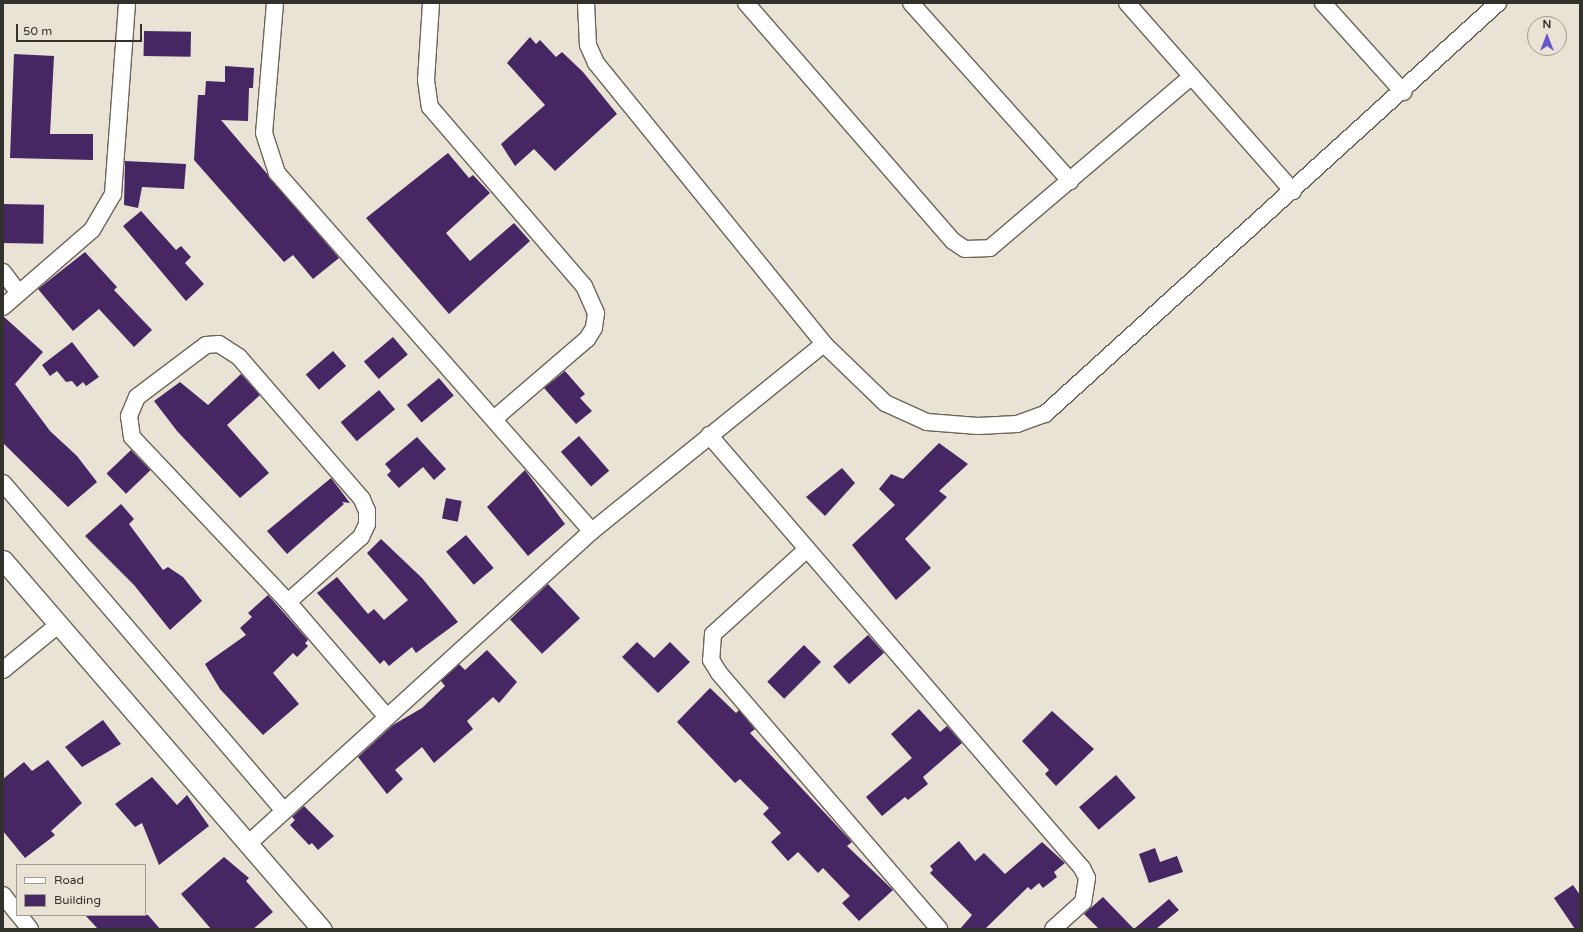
<!DOCTYPE html>
<style>
body{margin:0}
#map{position:relative;width:1583px;height:932px;overflow:hidden;background:#e9e3d5;font-family:"Varela Round",sans-serif}
div>[style]{position:absolute}
.building>*{inset:0;background:#462763;transform-origin:0 0}
.roads{filter:drop-shadow(1px 0 #6b6659) drop-shadow(-1px 0 #6b6659) drop-shadow(0 1px #6b6659) drop-shadow(0 -1px #6b6659)}
.minor>*{height:16px;margin:-8px;padding:0 8px;transform-origin:8px;border-radius:8px;background:#fff}
.tertiary>*{height:19px;margin:-9.5px;padding:0 9.5px;transform-origin:9.5px;border-radius:9.5px;background:#fff}
span{translate:-50% -50%;white-space:nowrap;text-align:center;line-height:1.15;-webkit-text-stroke:4px #e9e3d5;paint-order:stroke}
.frame{position:absolute;inset:0;border:4px solid #33312c;pointer-events:none}
.legend{position:absolute;left:16px;top:864px;width:130px;height:52px;box-sizing:border-box;background:#e9e3d5;border:1px solid #a09c91;margin:0;padding:5px 7px;list-style:none;font-size:12px;color:#33312c}
.legend li{display:flex;align-items:center;gap:8px;height:20px}
.legend b{width:20px;border:1px solid #a09c91}
.north{position:absolute;left:1527px;top:16px;width:40px;height:40px;box-sizing:border-box;background:#e9e3d5;border:1px solid #a09c91;border-radius:50%;rotate:0deg;font-size:11px;font-weight:700;line-height:16px;text-align:center;color:#33312c}
.north::after{content:'';display:block;margin:auto;width:14px;height:18px;background:#6856cf;clip-path:polygon(50% 0,100% 100%,50% 72%,0 100%)}
.scale{position:absolute;left:16px;top:24px;width:126px;height:18px;box-sizing:border-box;border:2px solid #33312c;border-top:0;padding-left:5px;font-size:12px;line-height:14px;white-space:nowrap;color:#33312c;-webkit-text-stroke:3px #e9e3d5;paint-order:stroke}
</style>
<div id="map">
<div class="building">
<div style="left:144px;top:31px;width:47px;height:25px;rotate:1deg"></div>
<div style="clip-path:polygon(530px 37px,536px 44px,540px 40px,556px 57px,562px 52px,583px 72px,617px 114px,555px 171px,534px 149px,515px 166px,501px 144px,545px 105px,507px 63px)"></div>
<div style="clip-path:polygon(14px 54px,54px 56px,50px 134px,93px 134px,93px 160px,10px 158px)"></div>
<div style="clip-path:polygon(225px 66px,254px 68px,253px 88px,249px 88px,248px 121px,221px 120px,339px 258px,313px 279px,293px 255px,284px 262px,194px 160px,198px 95px,205px 95px,206px 81px,225px 82px)"></div>
<div style="clip-path:polygon(448px 153px,469px 178px,473px 175px,490px 193px,446px 233px,470px 261px,514px 223px,530px 241px,449px 314px,366px 218px)"></div>
<div style="clip-path:polygon(125px 161px,186px 164px,184px 189px,142px 187px,138px 208px,124px 205px)"></div>
<div style="left:3px;top:204px;width:41px;height:39px;rotate:1deg"></div>
<div style="clip-path:polygon(141px 211px,176px 250px,181px 246px,191px 257px,185px 263px,204px 284px,186px 301px,123px 226px)"></div>
<div style="clip-path:polygon(85px 252px,117px 287px,114px 290px,152px 330px,134px 347px,99px 309px,73px 331px,38px 289px)"></div>
<div style="clip-path:polygon(3px 316px,43px 352px,15px 384px,50px 431px,77px 456px,97px 482px,68px 507px,3px 443px)"></div>
<div style="left:393px;top:337px;width:23px;height:38px;rotate:50deg"></div>
<div style="clip-path:polygon(72px 342px,99px 377px,86px 386px,83px 382px,77px 387px,72px 381px,66px 382px,57px 371px,50px 376px,42px 365px)"></div>
<div style="left:333px;top:351px;width:20px;height:36px;rotate:49deg"></div>
<div style="clip-path:polygon(565px 371px,585px 394px,580px 398px,592px 411px,576px 424px,544px 388px)"></div>
<div style="clip-path:polygon(241px 374px,260px 395px,227px 425px,269px 473px,240px 498px,177px 431px,154px 401px,180px 382px,208px 405px)"></div>
<div style="left:439px;top:378px;width:23px;height:42px;rotate:50deg"></div>
<div style="left:379px;top:390px;width:25px;height:50px;rotate:50deg"></div>
<div style="left:579px;top:436px;width:46px;height:24px;rotate:49deg"></div>
<div style="clip-path:polygon(417px 437px,446px 469px,434px 480px,423px 467px,399px 488px,387px 475px,391px 471px,385px 464px)"></div>
<div style="clip-path:polygon(939px 443px,968px 464px,939px 491px,947px 497px,905px 539px,931px 568px,896px 600px,852px 545px,895px 505px,879px 489px,891px 474px,903px 479px)"></div>
<div style="left:131px;top:450px;width:28px;height:34px;rotate:46deg"></div>
<div style="clip-path:polygon(842px 468px,855px 483px,825px 516px,806px 497px)"></div>
<div style="clip-path:polygon(525px 470px,565px 524px,528px 556px,487px 507px)"></div>
<div style="clip-path:polygon(331px 478px,350px 503px,342px 502px,344px 504px,287px 554px,267px 531px)"></div>
<div style="left:446px;top:498px;width:16px;height:21px;rotate:11deg"></div>
<div style="clip-path:polygon(121px 504px,134px 519px,129px 524px,163px 570px,168px 567px,183px 577px,202px 601px,170px 630px,134px 585px,85px 536px)"></div>
<div style="left:466px;top:535px;width:43px;height:26px;rotate:50deg"></div>
<div style="clip-path:polygon(381px 539px,422px 578px,458px 622px,416px 653px,412px 647px,389px 666px,384px 660px,380px 664px,317px 593px,337px 577px,368px 614px,374px 609px,384px 620px,408px 600px,367px 553px)"></div>
<div style="left:548px;top:584px;width:47px;height:52px;rotate:47deg"></div>
<div style="clip-path:polygon(268px 595px,308px 640px,305px 643px,308px 646px,297px 657px,293px 653px,273px 673px,299px 704px,263px 735px,220px 689px,205px 664px,246px 635px,240px 628px,252px 617px,248px 613px)"></div>
<div style="left:868px;top:635px;width:24px;height:47px;rotate:48deg"></div>
<div style="clip-path:polygon(637px 642px,654px 658px,670px 642px,690px 662px,658px 693px,622px 657px)"></div>
<div style="left:804px;top:645px;width:24px;height:52px;rotate:45deg"></div>
<div style="clip-path:polygon(487px 650px,517px 682px,499px 703px,493px 697px,467px 721px,473px 729px,434px 763px,422px 747px,395px 770px,403px 779px,387px 794px,358px 757px,393px 725px,422px 708px,445px 686px,441px 681px,459px 664px,465px 670px)"></div>
<div style="clip-path:polygon(710px 688px,736px 713px,739px 710px,755px 729px,750px 733px,852px 842px,847px 846px,893px 890px,859px 921px,842px 903px,850px 896px,823px 868px,818px 873px,798px 852px,788px 861px,771px 842px,781px 833px,763px 814px,769px 808px,740px 779px,735px 783px,677px 722px)"></div>
<div style="clip-path:polygon(919px 709px,940px 732px,947px 726px,962px 743px,923px 777px,928px 784px,908px 800px,905px 797px,882px 816px,866px 797px,912px 758px,891px 734px)"></div>
<div style="clip-path:polygon(1052px 711px,1094px 749px,1056px 786px,1045px 774px,1049px 770px,1022px 741px)"></div>
<div style="clip-path:polygon(103px 720px,121px 744px,82px 767px,65px 747px)"></div>
<div style="clip-path:polygon(48px 760px,82px 803px,51px 831px,55px 835px,25px 858px,3px 831px,3px 779px,24px 762px,32px 771px)"></div>
<div style="left:1116px;top:775px;width:30px;height:49px;rotate:49deg"></div>
<div style="clip-path:polygon(152px 777px,177px 805px,187px 795px,209px 826px,159px 865px,142px 823px,135px 827px,115px 804px)"></div>
<div style="clip-path:polygon(304px 806px,334px 836px,318px 850px,312px 843px,309px 845px,290px 825px,295px 820px,292px 817px)"></div>
<div style="clip-path:polygon(959px 841px,975px 861px,984px 853px,1005px 874px,1042px 842px,1065px 863px,1054px 872px,1057px 877px,1043px 888px,1039px 883px,1031px 890px,1028px 887px,985px 929px,960px 929px,972px 915px,930px 873px,933px 870px,930px 866px)"></div>
<div style="clip-path:polygon(1155px 848px,1160px 862px,1177px 856px,1183px 872px,1149px 883px,1139px 854px)"></div>
<div style="clip-path:polygon(224px 857px,249px 878px,246px 881px,273px 912px,253px 929px,211px 929px,181px 894px)"></div>
<div style="clip-path:polygon(1573px 885px,1580px 895px,1580px 929px,1575px 929px,1554px 898px)"></div>
<div style="clip-path:polygon(1103px 897px,1134px 929px,1169px 899px,1179px 910px,1156px 929px,1099px 929px,1084px 914px)"></div>
<div style="clip-path:polygon(85px 915px,148px 915px,160px 929px,98px 929px)"></div>
</div>
<div class="roads">
<div class="minor">
<div style="left:275px;top:3px;width:130px;rotate:94.8deg"></div>
<div style="left:264px;top:133px;width:42px;rotate:72deg"></div>
<div style="left:277px;top:173px;width:477px;rotate:48.7deg"></div>
<div style="left:431px;top:3px;width:77px;rotate:93.7deg"></div>
<div style="left:426px;top:80px;width:27px;rotate:82deg"></div>
<div style="left:430px;top:107px;width:236px;rotate:49.3deg"></div>
<div style="left:584px;top:286px;width:30px;rotate:66deg"></div>
<div style="left:596px;top:313px;width:15px;rotate:98deg"></div>
<div style="left:594px;top:328px;width:13px;rotate:122deg"></div>
<div style="left:587px;top:339px;width:121px;rotate:139.3deg"></div>
<div style="left:586px;top:3px;width:42px;rotate:87.3deg"></div>
<div style="left:588px;top:45px;width:20px;rotate:66deg"></div>
<div style="left:596px;top:63px;width:362px;rotate:50.9deg"></div>
<div style="left:746px;top:3px;width:315px;rotate:49deg"></div>
<div style="left:953px;top:241px;width:14px;rotate:34deg"></div>
<div style="left:965px;top:249px;width:25px;rotate:-2deg"></div>
<div style="left:990px;top:248px;width:265px;rotate:-40.4deg"></div>
<div style="left:911px;top:3px;width:239px;rotate:48.2deg"></div>
<div style="left:1127px;top:3px;width:251px;rotate:48.6deg"></div>
<div style="left:1323px;top:3px;width:120px;rotate:48deg"></div>
<div style="left:3px;top:272px;width:26px;rotate:53deg"></div>
<div style="left:3px;top:307px;width:118px;rotate:-40.9deg"></div>
<div style="left:92px;top:230px;width:42px;rotate:-59.7deg"></div>
<div style="left:113px;top:194px;width:192px;rotate:-85.8deg"></div>
<div style="left:709px;top:435px;width:572px;rotate:49.26deg"></div>
<div style="left:1082px;top:868px;width:11px;rotate:63deg"></div>
<div style="left:1087px;top:878px;width:24px;rotate:99deg"></div>
<div style="left:1083px;top:902px;width:40px;rotate:138deg"></div>
<div style="left:3px;top:483px;width:429px;rotate:49.4deg"></div>
<div style="left:805px;top:551px;width:124px;rotate:137.9deg"></div>
<div style="left:713px;top:634px;width:26px;rotate:94deg"></div>
<div style="left:711px;top:660px;width:15px;rotate:58deg"></div>
<div style="left:719px;top:673px;width:338px;rotate:49.3deg"></div>
<div style="left:288px;top:602px;width:98px;rotate:-41.7deg"></div>
<div style="left:361px;top:537px;width:14px;rotate:-65deg"></div>
<div style="left:367px;top:524px;width:13px;rotate:-90deg"></div>
<div style="left:367px;top:511px;width:13px;rotate:-113deg"></div>
<div style="left:362px;top:499px;width:188px;rotate:-130.9deg"></div>
<div style="left:239px;top:357px;width:24px;rotate:-147deg"></div>
<div style="left:219px;top:344px;width:13px;rotate:176deg"></div>
<div style="left:206px;top:345px;width:86px;rotate:143deg"></div>
<div style="left:137px;top:397px;width:21px;rotate:113deg"></div>
<div style="left:129px;top:416px;width:21px;rotate:82deg"></div>
<div style="left:132px;top:437px;width:227px;rotate:46.6deg"></div>
<div style="left:288px;top:602px;width:150px;rotate:49.3deg"></div>
<div style="left:3px;top:670px;width:71px;rotate:-39.3deg"></div>
<div style="left:249px;top:843px;width:464px;rotate:-42.3deg"></div>
<div style="left:592px;top:531px;width:298px;rotate:-38.9deg"></div>
<div style="left:824px;top:344px;width:85px;rotate:44deg"></div>
<div style="left:885px;top:403px;width:46px;rotate:24.3deg"></div>
<div style="left:927px;top:422px;width:51px;rotate:4.5deg"></div>
<div style="left:978px;top:426px;width:39px;rotate:-3deg"></div>
<div style="left:1017px;top:424px;width:30px;rotate:-20deg"></div>
<div style="left:1045px;top:414px;width:612px;rotate:-42.22deg"></div>
<div style="left:3px;top:895px;width:23px;rotate:52deg"></div>
<div style="left:19px;top:915px;width:18px;rotate:52deg"></div>
</div>
<div class="tertiary">
<div style="left:3px;top:560px;width:488px;rotate:49.2deg"></div>
</div>
</div>
<div class="frame"></div>
<ul class="legend">
<li><b style="height:5px;background:#fff"></b>Road</li>
<li><b style="height:11px;background:#462763"></b>Building</li>
</ul>
<div class="north">N</div>
<div class="scale">50 m</div>
</div>
